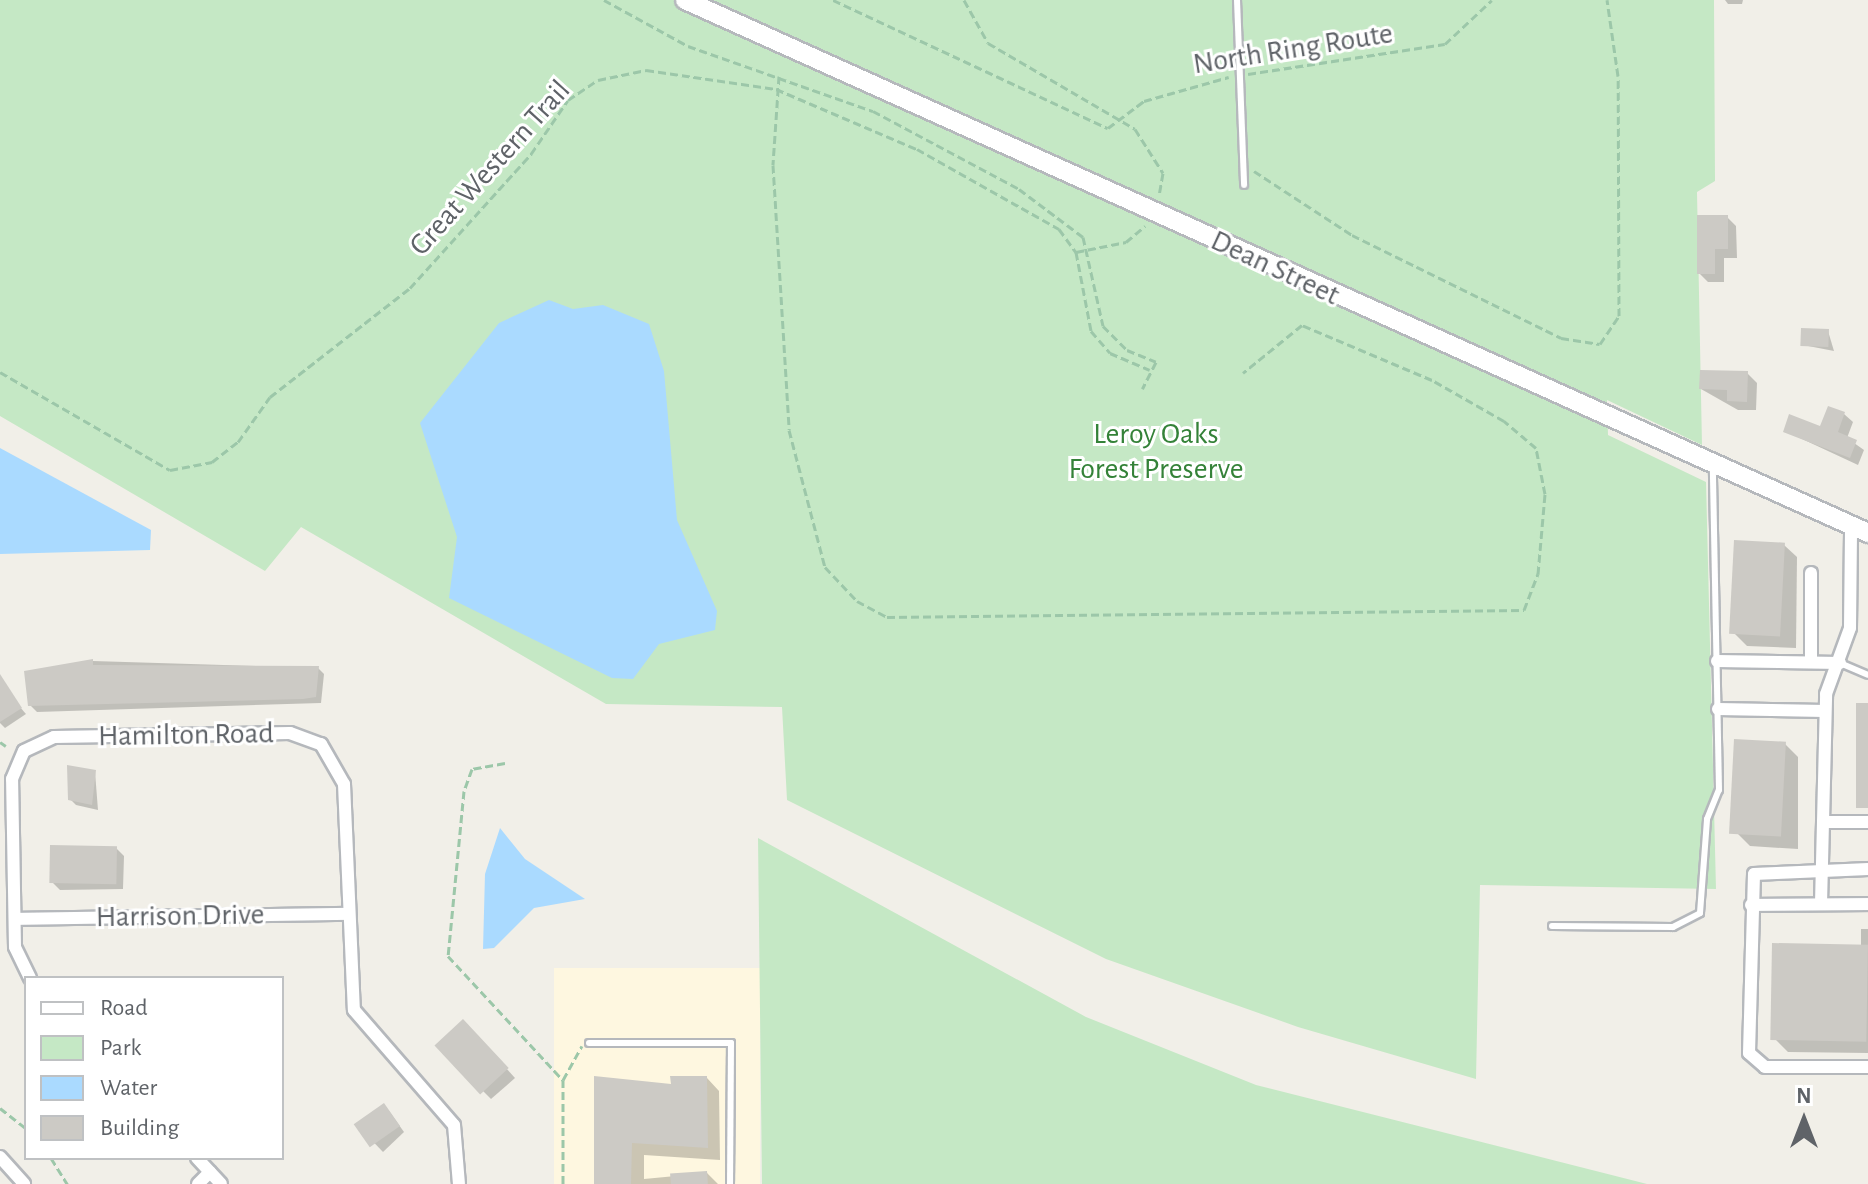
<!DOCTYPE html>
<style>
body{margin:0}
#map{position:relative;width:1868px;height:1184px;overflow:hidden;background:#f1efe8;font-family:"Alegreya Sans",sans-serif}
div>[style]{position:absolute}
.commercial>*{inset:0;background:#fef7e0;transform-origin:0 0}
.green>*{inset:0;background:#c5e8c5}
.water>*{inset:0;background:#aadaff}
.shadow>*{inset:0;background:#0003}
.building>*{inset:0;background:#cccac5;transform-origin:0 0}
.path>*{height:3px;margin-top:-1.5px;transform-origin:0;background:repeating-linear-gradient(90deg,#9cc7a9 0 8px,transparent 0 12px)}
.roads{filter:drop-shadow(2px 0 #b5b8bc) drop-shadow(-2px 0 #b5b8bc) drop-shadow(0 2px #b5b8bc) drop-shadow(0 -2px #b5b8bc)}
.lane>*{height:6px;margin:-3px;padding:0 3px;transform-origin:3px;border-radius:3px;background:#fff}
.street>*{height:12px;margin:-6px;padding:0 6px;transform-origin:6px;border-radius:6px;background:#fff}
.secondary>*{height:18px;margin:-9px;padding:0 9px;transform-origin:9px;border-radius:9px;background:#fff}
span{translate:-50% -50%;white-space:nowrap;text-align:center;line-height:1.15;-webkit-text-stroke:6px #fff;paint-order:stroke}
.street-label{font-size:30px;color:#5f6368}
.park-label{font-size:30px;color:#348238}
.legend{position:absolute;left:24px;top:976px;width:260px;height:184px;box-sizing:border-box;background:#fff;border:2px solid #bfc1c3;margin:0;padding:10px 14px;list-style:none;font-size:24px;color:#5f6368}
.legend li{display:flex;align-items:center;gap:16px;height:40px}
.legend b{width:40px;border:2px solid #bfc1c3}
.north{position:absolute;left:1764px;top:1080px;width:80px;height:80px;-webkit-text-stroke:6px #fff;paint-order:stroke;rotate:0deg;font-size:22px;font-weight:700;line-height:32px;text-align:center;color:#5f6368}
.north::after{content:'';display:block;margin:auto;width:28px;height:36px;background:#5f6368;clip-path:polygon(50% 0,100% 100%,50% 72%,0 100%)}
</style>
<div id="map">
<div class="commercial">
<div style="left:554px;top:968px;width:206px;height:216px"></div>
</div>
<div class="green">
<div style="clip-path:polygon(0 0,1714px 0,1715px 181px,1697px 192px,1702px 445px,1607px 400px,1608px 435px,1706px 482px,1716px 889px,1480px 885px,1476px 1079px,1298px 1027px,1106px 959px,787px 800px,782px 707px,606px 704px,301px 527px,265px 571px,0 416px)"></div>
<div style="clip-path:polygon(758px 838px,1086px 1017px,1256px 1085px,1647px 1184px,762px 1184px)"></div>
</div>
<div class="water">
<div style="clip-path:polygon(549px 300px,573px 309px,603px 305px,649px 324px,664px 371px,677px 520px,717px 611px,715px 630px,659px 644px,633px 679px,612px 678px,449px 598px,457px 537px,420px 423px,499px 323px)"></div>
<div style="clip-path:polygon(0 448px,151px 530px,150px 550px,0 554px)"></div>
<div style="clip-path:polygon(500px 828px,525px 859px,585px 899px,534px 908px,494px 948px,483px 949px,485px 874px)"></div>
</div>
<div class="shadow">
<div style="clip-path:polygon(1725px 0,1743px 0,1742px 4px,1728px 4px)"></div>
<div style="clip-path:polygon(1727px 217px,1736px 226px,1737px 258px,1724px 258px,1724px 282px,1708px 282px,1699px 273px)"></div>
<div style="clip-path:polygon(1828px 331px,1834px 351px,1803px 345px)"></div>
<div style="clip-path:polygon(1747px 373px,1757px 383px,1756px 410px,1738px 410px,1701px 389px)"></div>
<div style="clip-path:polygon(1844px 414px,1853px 422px,1847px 438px,1864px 450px,1858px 465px,1785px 431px,1822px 428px)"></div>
<div style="clip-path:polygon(1784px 545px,1797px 557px,1796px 648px,1747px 646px,1734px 633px)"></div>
<div style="clip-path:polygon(93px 661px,318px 668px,324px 674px,321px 703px,37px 712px,30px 705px)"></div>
<div style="clip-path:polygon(0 684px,26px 714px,5px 728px,0 723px)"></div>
<div style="clip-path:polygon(1736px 741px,1785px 744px,1798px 757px,1798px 849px,1750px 846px,1737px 833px)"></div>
<div style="clip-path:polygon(95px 772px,98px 810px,76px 805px,70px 799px)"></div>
<div style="clip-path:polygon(116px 848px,124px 856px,123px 889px,60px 890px,52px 882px)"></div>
<div style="clip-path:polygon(1861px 929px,1868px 929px,1868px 1053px,1788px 1052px,1776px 1040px,1861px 946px)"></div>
<div style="clip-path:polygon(472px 1030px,515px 1078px,491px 1099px,437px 1045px)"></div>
<div style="clip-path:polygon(707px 1078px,719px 1091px,720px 1160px,644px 1155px,644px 1179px,707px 1173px,718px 1184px,595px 1184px,673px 1086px)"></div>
<div style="clip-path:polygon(389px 1111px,404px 1132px,383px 1152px,360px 1128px)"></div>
</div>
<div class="building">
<div style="clip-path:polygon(1697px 215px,1728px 215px,1728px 249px,1715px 249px,1715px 274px,1697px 274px)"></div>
<div style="left:1801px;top:328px;width:28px;height:18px;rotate:2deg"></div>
<div style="clip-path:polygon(1700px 370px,1748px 371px,1747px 402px,1727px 401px,1727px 390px,1699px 389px)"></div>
<div style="clip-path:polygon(1828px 406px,1845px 412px,1838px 432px,1857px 440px,1850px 458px,1783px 432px,1789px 414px,1820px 426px)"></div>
<div style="left:1734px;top:540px;width:51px;height:94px;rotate:3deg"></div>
<div style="clip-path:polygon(93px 659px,93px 665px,319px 666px,316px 697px,303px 699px,28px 706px,24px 671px)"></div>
<div style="clip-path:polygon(0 674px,22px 708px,0 722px)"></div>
<div style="left:1856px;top:703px;width:12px;height:105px"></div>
<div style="left:1734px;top:739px;width:52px;height:95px;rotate:3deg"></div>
<div style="clip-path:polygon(67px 765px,96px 770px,92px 805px,68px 800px)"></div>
<div style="left:50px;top:845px;width:67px;height:38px;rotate:1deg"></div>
<div style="left:1772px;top:943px;width:96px;height:97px;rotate:1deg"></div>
<div style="left:463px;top:1019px;width:67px;height:39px;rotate:47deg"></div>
<div style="clip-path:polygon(594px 1076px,671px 1084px,670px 1076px,707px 1076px,708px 1148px,632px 1143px,631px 1184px,594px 1184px)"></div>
<div style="left:384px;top:1103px;width:28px;height:37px;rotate:55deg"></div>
<div style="left:707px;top:1171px;width:13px;height:37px;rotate:86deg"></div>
</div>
<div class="path">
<div style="left:604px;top:0;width:96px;rotate:28.7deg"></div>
<div style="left:688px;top:46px;width:196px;rotate:19.4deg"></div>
<div style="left:873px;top:111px;width:166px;rotate:28.1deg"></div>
<div style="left:1019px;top:189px;width:80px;rotate:36.9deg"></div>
<div style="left:1083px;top:237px;width:91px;rotate:77.3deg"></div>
<div style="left:1103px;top:326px;width:34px;rotate:45deg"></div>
<div style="left:1127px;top:350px;width:31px;rotate:22deg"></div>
<div style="left:1156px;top:362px;width:30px;rotate:117deg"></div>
<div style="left:833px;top:0;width:303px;rotate:25deg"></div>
<div style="left:1108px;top:128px;width:45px;rotate:-36.9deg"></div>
<div style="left:1144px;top:101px;width:88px;rotate:-15.8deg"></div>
<div style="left:964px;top:0;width:49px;rotate:60.8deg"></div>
<div style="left:988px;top:43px;width:170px;rotate:30.3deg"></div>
<div style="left:1135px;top:129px;width:52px;rotate:57.5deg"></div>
<div style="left:1163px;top:173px;width:23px;rotate:100deg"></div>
<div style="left:1248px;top:74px;width:199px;rotate:-8.7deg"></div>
<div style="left:1445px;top:44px;width:64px;rotate:-43.1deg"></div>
<div style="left:779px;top:76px;width:89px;rotate:93.9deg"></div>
<div style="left:773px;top:165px;width:265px;rotate:86.5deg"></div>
<div style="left:789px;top:430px;width:142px;rotate:75.3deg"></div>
<div style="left:825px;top:567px;width:47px;rotate:46.7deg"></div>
<div style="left:857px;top:601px;width:34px;rotate:28deg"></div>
<div style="left:887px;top:617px;width:637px;rotate:-0.63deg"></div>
<div style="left:1524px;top:610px;width:39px;rotate:-69deg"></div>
<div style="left:1538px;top:574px;width:80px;rotate:-85deg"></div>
<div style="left:1545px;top:494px;width:47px;rotate:-101.1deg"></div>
<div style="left:1536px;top:448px;width:42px;rotate:-139.8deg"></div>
<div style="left:1504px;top:421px;width:83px;rotate:-150.3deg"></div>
<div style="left:1432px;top:380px;width:141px;rotate:-157.1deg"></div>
<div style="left:1302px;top:325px;width:76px;rotate:140.9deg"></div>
<div style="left:1254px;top:171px;width:117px;rotate:33.1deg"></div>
<div style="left:1352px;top:235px;width:233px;rotate:26.2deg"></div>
<div style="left:1561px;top:338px;width:39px;rotate:9deg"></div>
<div style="left:1600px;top:344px;width:34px;rotate:-56deg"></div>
<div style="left:1619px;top:316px;width:240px;rotate:-90.2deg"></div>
<div style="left:1618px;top:76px;width:77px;rotate:-98.2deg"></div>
<div style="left:1076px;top:252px;width:51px;rotate:-11.3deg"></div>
<div style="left:1126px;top:242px;width:25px;rotate:-40deg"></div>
<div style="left:0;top:372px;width:196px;rotate:30deg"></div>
<div style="left:170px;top:470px;width:43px;rotate:-10.8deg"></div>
<div style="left:212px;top:462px;width:33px;rotate:-38deg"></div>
<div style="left:238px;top:442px;width:55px;rotate:-54.6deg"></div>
<div style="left:270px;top:397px;width:177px;rotate:-37.9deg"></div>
<div style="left:410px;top:288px;width:181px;rotate:-47.9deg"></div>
<div style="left:531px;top:154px;width:65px;rotate:-55.6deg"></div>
<div style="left:568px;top:100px;width:36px;rotate:-34deg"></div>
<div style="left:598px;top:80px;width:49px;rotate:-11.8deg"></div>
<div style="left:646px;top:70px;width:131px;rotate:8.3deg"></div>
<div style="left:776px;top:89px;width:153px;rotate:23.1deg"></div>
<div style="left:917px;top:149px;width:163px;rotate:29.4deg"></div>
<div style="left:1059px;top:229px;width:29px;rotate:54deg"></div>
<div style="left:1076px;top:252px;width:80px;rotate:79.2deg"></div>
<div style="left:1091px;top:331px;width:29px;rotate:49deg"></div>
<div style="left:1110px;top:353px;width:43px;rotate:23deg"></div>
<div style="left:0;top:742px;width:7px;rotate:34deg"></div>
<div style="left:505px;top:763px;width:34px;rotate:170deg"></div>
<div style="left:472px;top:769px;width:23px;rotate:110deg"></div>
<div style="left:464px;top:791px;width:166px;rotate:95.5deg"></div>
<div style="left:448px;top:956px;width:169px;rotate:47.2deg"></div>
<div style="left:563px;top:1080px;width:104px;rotate:90deg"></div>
<div style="left:563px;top:1080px;width:39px;rotate:-61deg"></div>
<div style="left:0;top:1108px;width:33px;rotate:38deg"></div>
<div style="left:51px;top:1158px;width:31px;rotate:58deg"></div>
</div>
<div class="roads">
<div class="lane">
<div style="left:1237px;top:0;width:185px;rotate:87.8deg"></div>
<div style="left:1840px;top:663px;width:30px;rotate:23deg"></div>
<div style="left:1552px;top:926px;width:121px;rotate:0.5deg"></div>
<div style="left:1673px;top:927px;width:30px;rotate:-27deg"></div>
<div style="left:1700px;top:913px;width:94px;rotate:-85.7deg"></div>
<div style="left:1707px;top:819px;width:31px;rotate:-68deg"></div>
<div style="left:1719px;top:790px;width:322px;rotate:-91.1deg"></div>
<div style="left:589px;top:1043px;width:142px"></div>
<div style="left:731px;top:1043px;width:141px;rotate:90.4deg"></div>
</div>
<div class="street">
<div style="left:1717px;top:661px;width:123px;rotate:0.9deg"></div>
<div style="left:1811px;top:662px;width:89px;rotate:-90deg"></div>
<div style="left:1718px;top:709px;width:107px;rotate:1.1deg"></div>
<div style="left:1823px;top:822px;width:45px"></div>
<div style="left:1868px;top:869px;width:114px;rotate:177.5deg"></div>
<div style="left:1754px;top:874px;width:179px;rotate:91.6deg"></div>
<div style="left:1749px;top:1053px;width:21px;rotate:41deg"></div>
<div style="left:1765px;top:1067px;width:103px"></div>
<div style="left:1821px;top:904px;width:210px;rotate:-88.6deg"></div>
<div style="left:1826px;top:694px;width:70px;rotate:-70deg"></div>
<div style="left:1850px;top:628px;width:102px;rotate:-89.4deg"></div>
<div style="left:1751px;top:905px;width:117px;rotate:-0.5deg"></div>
<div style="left:15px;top:919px;width:331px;rotate:-0.9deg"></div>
<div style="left:30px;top:978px;width:34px;rotate:-116deg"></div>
<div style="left:15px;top:947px;width:168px;rotate:-91deg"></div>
<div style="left:12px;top:779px;width:30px;rotate:-67deg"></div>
<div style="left:24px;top:751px;width:33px;rotate:-25deg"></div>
<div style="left:54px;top:737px;width:236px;rotate:-1deg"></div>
<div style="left:290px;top:733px;width:33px;rotate:20deg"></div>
<div style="left:321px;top:744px;width:46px;rotate:60.1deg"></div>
<div style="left:344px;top:784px;width:226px;rotate:87.5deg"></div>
<div style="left:354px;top:1010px;width:152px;rotate:49deg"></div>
<div style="left:454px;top:1125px;width:59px;rotate:85.2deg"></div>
<div style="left:0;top:1157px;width:36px;rotate:48deg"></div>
<div style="left:197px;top:1158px;width:35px;rotate:47deg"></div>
<div style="left:198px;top:1184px;width:17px;rotate:-45deg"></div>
</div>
<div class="secondary">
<div style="left:685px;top:0;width:1298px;rotate:24.25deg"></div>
</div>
</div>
<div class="street-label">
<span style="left:1293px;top:49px;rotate:-9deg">North Ring Route</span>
<span style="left:490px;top:168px;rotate:-48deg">Great Western Trail</span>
<span style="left:1275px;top:268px;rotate:25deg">Dean Street</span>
<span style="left:186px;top:735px;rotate:-1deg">Hamilton Road</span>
<span style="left:180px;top:916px;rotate:-1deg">Harrison Drive</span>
</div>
<div class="park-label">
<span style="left:1156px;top:451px">Leroy Oaks<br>Forest Preserve</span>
</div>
<ul class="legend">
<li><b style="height:10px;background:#fff"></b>Road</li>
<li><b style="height:22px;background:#c5e8c5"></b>Park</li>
<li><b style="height:22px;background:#aadaff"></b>Water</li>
<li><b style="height:22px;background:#cccac5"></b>Building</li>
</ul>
<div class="north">N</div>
</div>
